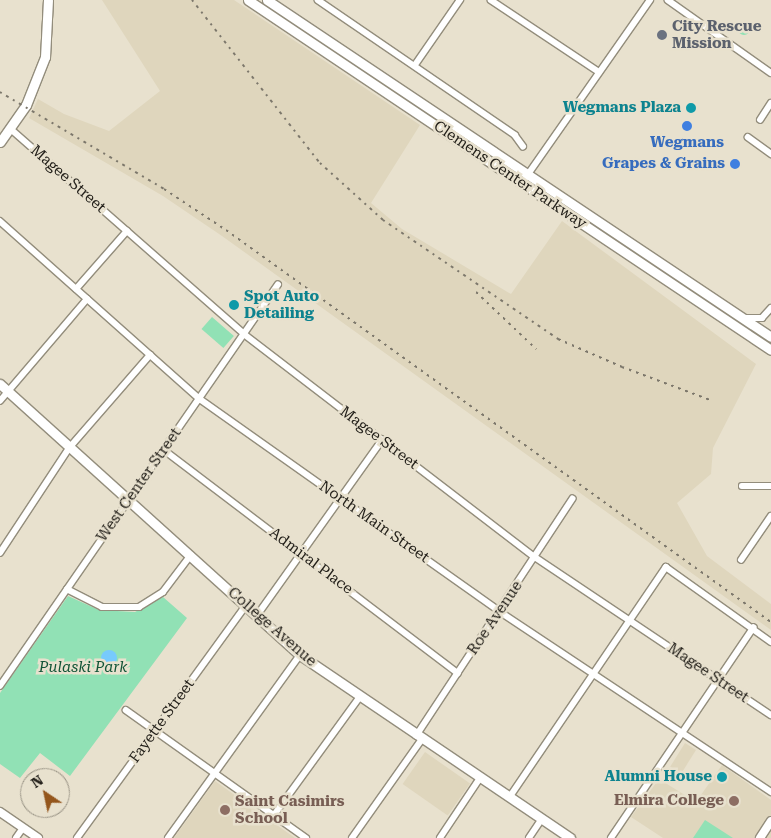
<!DOCTYPE html>
<style>
body{margin:0}
#map{position:relative;width:771px;height:838px;overflow:hidden;background:#e8e1ce;font-family:"Roboto Serif",serif}
div>[style]{position:absolute}
.built>*{inset:0;background:#dfd6bd;transform-origin:0 0}
.green>*{inset:0;background:#91e1b5;transform-origin:0 0}
.round{border-radius:50%}
.water>*{inset:0;background:#77cafc}
.roads{filter:drop-shadow(1px 0 #938d7c) drop-shadow(-1px 0 #938d7c) drop-shadow(0 1px #938d7c) drop-shadow(0 -1px #938d7c)}
.minor>*{height:5.5px;margin:-2.75px;padding:0 2.75px;transform-origin:2.75px;border-radius:2.75px;background:#fff}
.tertiary>*{height:8px;margin:-4px;padding:0 4px;transform-origin:4px;border-radius:4px;background:#fff}
.primary>*{height:9px;margin:-4.5px;padding:0 4.5px;transform-origin:4.5px;border-radius:4.5px;background:#fff}
.rail>*{height:2px;margin-top:-1px;transform-origin:0;background:repeating-linear-gradient(90deg,#7c776b 0 2.5px,transparent 0 7.5px)}
.dots>*{width:14px;height:14px;translate:-50% -50%;box-sizing:border-box;border:2px solid #e8e1ce;border-radius:50%}
span{translate:-50% -50%;white-space:nowrap;text-align:center;line-height:1.15;-webkit-text-stroke:5px #e8e1ce;paint-order:stroke}
.worship-label{font-size:15px;color:#5b616d;font-weight:700}
.left{translate:0 -50%;text-align:left}
.culture-label{font-size:15px;color:#0d838f;font-weight:700}
.right{translate:-100% -50%;text-align:right}
.shop-label{font-size:15px;color:#366cbe;font-weight:700}
.street-label{font-size:15px;color:#24211b}
.park-label{font-size:15px;color:#125537;font-style:italic}
.education-label{font-size:15px;color:#785e54;font-weight:700}
.north{position:absolute;left:20px;top:768px;width:50px;height:50px;box-sizing:border-box;background:#e8e1ce;border:1px solid #9a9486;border-radius:50%;rotate:326deg;font-size:14px;font-weight:700;line-height:20px;text-align:center;color:#24211b}
.north::after{content:'';display:block;margin:auto;width:18px;height:22px;background:#94561c;clip-path:polygon(50% 0,100% 100%,50% 72%,0 100%)}
</style>
<div id="map">
<div class="built">
<div style="clip-path:polygon(102px 0,234px 0,420px 125px,371px 203px,402px 229px,511px 294px,562px 221px,756px 364px,713px 448px,711px 474px,677px 503px,707px 556px,771px 604px,771px 630px,222px 236px,163px 196px,29px 118px,38px 99px,64px 114px,109px 131px,160px 91px)"></div>
<div style="left:685px;top:743px;width:13px;height:28px;rotate:32deg"></div>
<div style="left:425px;top:752px;width:55px;height:39px;rotate:35deg"></div>
<div style="clip-path:polygon(722px 765px,771px 800px,771px 838px,663px 838px,631px 817px,659px 779px,696px 802px)"></div>
<div style="clip-path:polygon(215px 781px,295px 838px,174px 838px)"></div>
</div>
<div class="green">
<div class="round" style="left:738px;top:23px;width:12px;height:12px"></div>
<div style="left:212px;top:317px;width:29px;height:16px;rotate:41deg"></div>
<div style="clip-path:polygon(68px 596px,99px 610px,135px 612px,163px 597px,187px 618px,70px 776px,40px 753px,20px 778px,0 764px,0 693px)"></div>
<div style="clip-path:polygon(705px 820px,733px 838px,693px 838px)"></div>
</div>
<div class="water">
<div class="round" style="left:101px;top:650px;width:16px;height:16px"></div>
</div>
<div class="roads">
<div class="minor">
<div style="left:318px;top:0;width:239px;rotate:34.4deg"></div>
<div style="left:515px;top:135px;width:14px;rotate:54deg"></div>
<div style="left:491px;top:0;width:130px;rotate:33.7deg"></div>
<div style="left:668px;top:0;width:126px;rotate:35.3deg"></div>
<div style="left:415px;top:65px;width:79px;rotate:-55.3deg"></div>
<div style="left:760px;top:120px;width:20px;rotate:-57deg"></div>
<div style="left:11px;top:129px;width:310px;rotate:41.3deg"></div>
<div style="left:244px;top:334px;width:367px;rotate:37.5deg"></div>
<div style="left:535px;top:557px;width:284px;rotate:33.8deg"></div>
<div style="left:748px;top:137px;width:29px;rotate:36deg"></div>
<div style="left:522px;top:183px;width:223px;rotate:-55deg"></div>
<div style="left:0;top:221px;width:268px;rotate:41.7deg"></div>
<div style="left:200px;top:399px;width:367px;rotate:35.3deg"></div>
<div style="left:499px;top:611px;width:327px;rotate:33.6deg"></div>
<div style="left:76px;top:289px;width:77px;rotate:-48.7deg"></div>
<div style="left:745px;top:318px;width:17px"></div>
<div style="left:762px;top:318px;width:13px;rotate:-48deg"></div>
<div style="left:0;top:401px;width:134px;rotate:-49.5deg"></div>
<div style="left:164px;top:450px;width:369px;rotate:37.2deg"></div>
<div style="left:742px;top:486px;width:29px"></div>
<div style="left:0;top:553px;width:127px;rotate:-56.6deg"></div>
<div style="left:70px;top:447px;width:122px;rotate:-49deg"></div>
<div style="left:741px;top:560px;width:53px;rotate:-55.7deg"></div>
<div style="left:67px;top:589px;width:39px;rotate:27deg"></div>
<div style="left:102px;top:607px;width:37px"></div>
<div style="left:139px;top:607px;width:28px;rotate:-32deg"></div>
<div style="left:163px;top:592px;width:46px;rotate:-52.9deg"></div>
<div style="left:258px;top:614px;width:214px;rotate:-54.5deg"></div>
<div style="left:0;top:686px;width:488px;rotate:-55.3deg"></div>
<div style="left:126px;top:710px;width:221px;rotate:35.4deg"></div>
<div style="left:416px;top:736px;width:284px;rotate:-56.6deg"></div>
<div style="left:509px;top:798px;width:279px;rotate:-55.8deg"></div>
<div style="left:666px;top:567px;width:129px;rotate:35.5deg"></div>
<div style="left:274px;top:815px;width:145px;rotate:-54deg"></div>
<div style="left:16px;top:838px;width:12px;rotate:-55deg"></div>
<div style="left:77px;top:838px;width:288px;rotate:-54deg"></div>
<div style="left:168px;top:838px;width:226px;rotate:-54.2deg"></div>
<div style="left:352px;top:838px;width:121px;rotate:-54.7deg"></div>
<div style="left:440px;top:838px;width:72px;rotate:-56.3deg"></div>
<div style="left:529px;top:838px;width:23px;rotate:-56deg"></div>
<div style="left:611px;top:838px;width:254px;rotate:-55.9deg"></div>
</div>
<div class="tertiary">
<div style="left:0;top:812px;width:46px;rotate:34.4deg"></div>
<div style="left:760px;top:838px;width:20px;rotate:-57deg"></div>
</div>
<div class="primary">
<div style="left:248px;top:0;width:629px;rotate:33.79deg"></div>
<div style="left:267px;top:0;width:606px;rotate:33.77deg"></div>
<div style="left:0;top:142px;width:45px;rotate:-54.9deg"></div>
<div style="left:26px;top:105px;width:52px;rotate:-68.4deg"></div>
<div style="left:45px;top:57px;width:57px;rotate:-87deg"></div>
<div style="left:0;top:384px;width:404px;rotate:42.1deg"></div>
<div style="left:300px;top:655px;width:326px;rotate:34.1deg"></div>
</div>
</div>
<div class="rail">
<div style="left:192px;top:0;width:207px;rotate:51.9deg"></div>
<div style="left:320px;top:163px;width:85px;rotate:42.1deg"></div>
<div style="left:383px;top:220px;width:212px;rotate:34.2deg"></div>
<div style="left:558px;top:339px;width:70px;rotate:23.6deg"></div>
<div style="left:622px;top:367px;width:97px;rotate:20.5deg"></div>
<div style="left:0;top:92px;width:191px;rotate:30.6deg"></div>
<div style="left:164px;top:189px;width:74px;rotate:33.5deg"></div>
<div style="left:226px;top:230px;width:671px;rotate:35.73deg"></div>
<div style="left:476px;top:292px;width:83px;rotate:43.5deg"></div>
</div>
<div class="dots">
<div style="left:662px;top:35px;background:#6b7280"></div>
<div style="left:691px;top:108px;background:#0f9aa8"></div>
<div style="left:687px;top:126px;background:#3f7fe0"></div>
<div style="left:735px;top:164px;background:#3f7fe0"></div>
<div style="left:234px;top:305px;background:#0f9aa8"></div>
<div style="left:722px;top:777px;background:#0f9aa8"></div>
<div style="left:734px;top:801px;background:#8d6e63"></div>
<div style="left:225px;top:810px;background:#8d6e63"></div>
</div>
<div class="worship-label">
<span class="left" style="left:672px;top:35px">City Rescue<br>Mission</span>
</div>
<div class="culture-label">
<span class="right" style="left:681px;top:108px">Wegmans Plaza</span>
<span class="left" style="left:244px;top:305px">Spot Auto<br>Detailing</span>
<span class="right" style="left:712px;top:777px">Alumni House</span>
</div>
<div class="shop-label">
<span style="left:687px;top:143px">Wegmans</span>
<span class="right" style="left:725px;top:164px">Grapes &amp; Grains</span>
</div>
<div class="street-label">
<span style="left:510px;top:175px;rotate:34deg">Clemens Center Parkway</span>
<span style="left:68px;top:179px;rotate:41deg">Magee Street</span>
<span style="left:379px;top:438px;rotate:37deg">Magee Street</span>
<span style="left:139px;top:485px;rotate:-55deg">West Center Street</span>
<span style="left:374px;top:522px;rotate:35deg">North Main Street</span>
<span style="left:311px;top:561px;rotate:37deg">Admiral Place</span>
<span style="left:495px;top:618px;rotate:-56deg">Roe Avenue</span>
<span style="left:272px;top:627px;rotate:41deg">College Avenue</span>
<span style="left:708px;top:673px;rotate:34deg">Magee Street</span>
<span style="left:162px;top:721px;rotate:-54deg">Fayette Street</span>
</div>
<div class="park-label">
<span style="left:83px;top:668px">Pulaski Park</span>
</div>
<div class="education-label">
<span class="left" style="left:235px;top:810px">Saint Casimirs<br>School</span>
<span class="right" style="left:724px;top:801px">Elmira College</span>
</div>
<div class="north">N</div>
</div>
